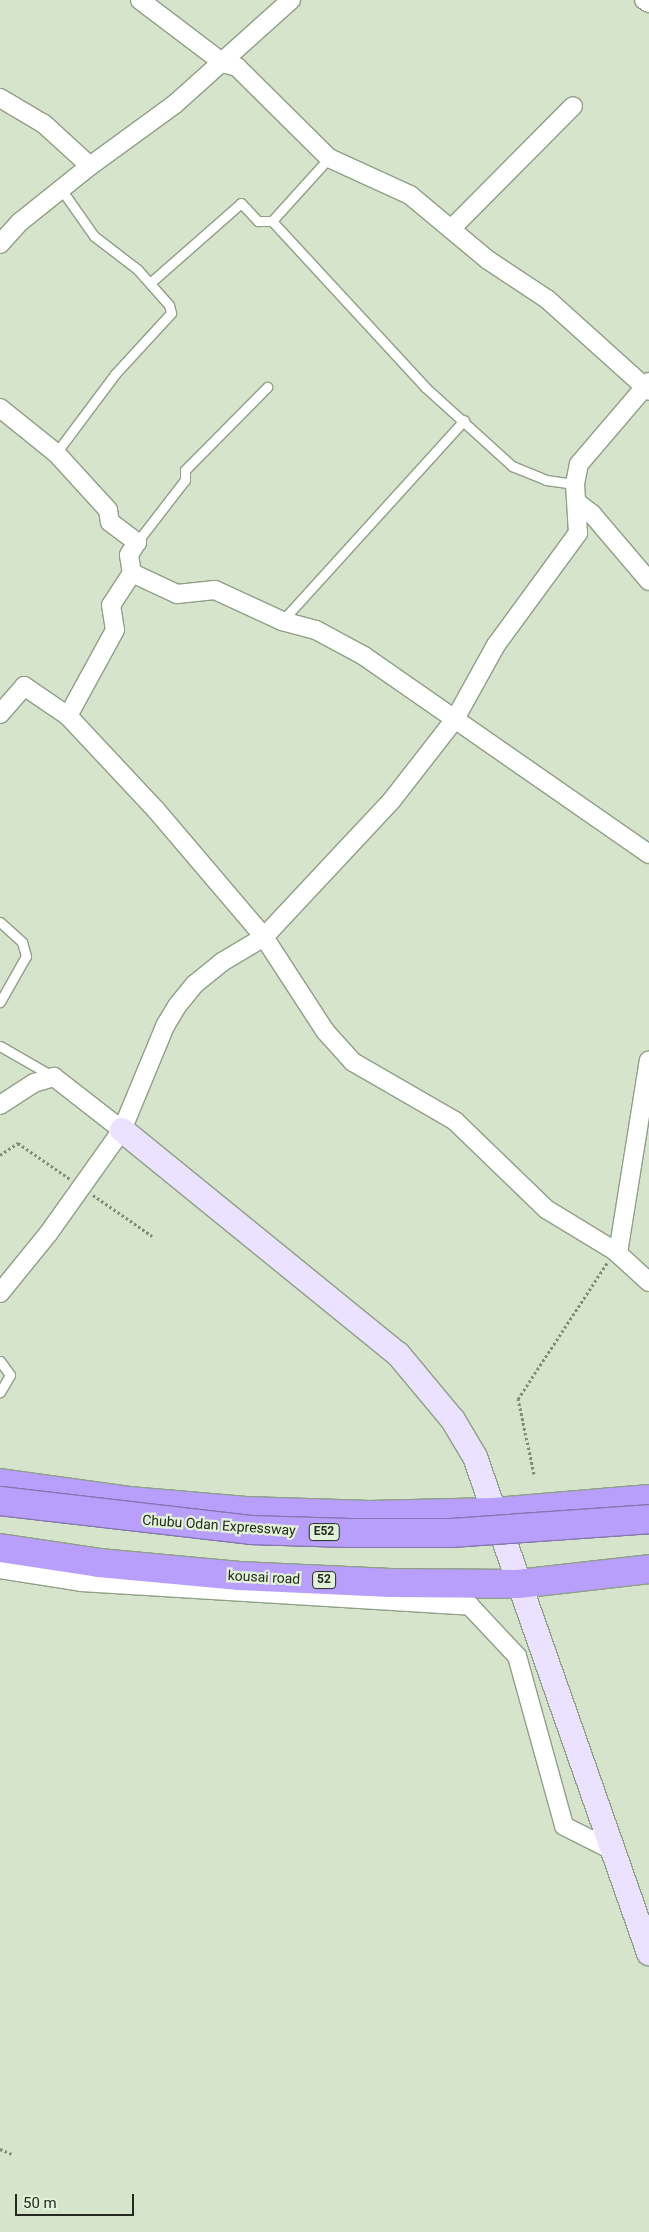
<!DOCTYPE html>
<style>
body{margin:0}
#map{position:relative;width:649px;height:2232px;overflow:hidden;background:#d5e4cb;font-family:Roboto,sans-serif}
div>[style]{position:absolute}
.path>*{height:3px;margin-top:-1.5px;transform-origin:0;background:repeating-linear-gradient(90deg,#808a78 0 2.5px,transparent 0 5px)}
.roads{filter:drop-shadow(1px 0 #909f87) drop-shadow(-1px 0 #909f87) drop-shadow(0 1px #909f87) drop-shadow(0 -1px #909f87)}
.lane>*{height:9px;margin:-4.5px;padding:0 4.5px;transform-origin:4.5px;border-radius:4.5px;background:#fff}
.street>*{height:18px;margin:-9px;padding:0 9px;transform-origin:9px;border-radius:9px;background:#fff}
.secondary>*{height:24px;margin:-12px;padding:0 12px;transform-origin:12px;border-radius:12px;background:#eae2fe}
.highway>*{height:28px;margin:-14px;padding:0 14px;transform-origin:14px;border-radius:14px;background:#b89ffc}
.bridges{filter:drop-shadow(1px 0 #8476af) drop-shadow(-1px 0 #8476af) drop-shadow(0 1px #8476af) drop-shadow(0 -1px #8476af)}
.highway-bridge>*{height:28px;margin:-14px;padding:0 14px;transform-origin:14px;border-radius:14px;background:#b89ffc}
span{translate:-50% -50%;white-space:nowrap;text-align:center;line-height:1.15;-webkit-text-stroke:4.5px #e2f2d8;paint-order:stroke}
.shield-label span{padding:1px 4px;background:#e2f2d8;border:1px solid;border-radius:4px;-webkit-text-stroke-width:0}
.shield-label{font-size:12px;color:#242a20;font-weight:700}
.street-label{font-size:14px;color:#242a20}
.scale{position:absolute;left:15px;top:2194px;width:119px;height:22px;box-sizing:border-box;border:2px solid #242a20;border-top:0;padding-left:6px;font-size:15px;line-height:18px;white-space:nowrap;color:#242a20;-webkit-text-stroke:4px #e2f2d8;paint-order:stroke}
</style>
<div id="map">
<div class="path">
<div style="left:0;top:1155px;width:22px;rotate:-34deg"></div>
<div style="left:18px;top:1143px;width:63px;rotate:34.7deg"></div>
<div style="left:93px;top:1195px;width:72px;rotate:34.8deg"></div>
<div style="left:534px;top:1474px;width:77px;rotate:-102deg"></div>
<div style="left:518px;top:1399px;width:163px;rotate:-56.8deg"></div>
<div style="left:0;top:2149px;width:13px;rotate:23deg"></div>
</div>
<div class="roads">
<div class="lane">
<div style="left:272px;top:221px;width:85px;rotate:-47.9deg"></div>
<div style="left:150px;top:283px;width:121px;rotate:-41.3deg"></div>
<div style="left:241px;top:203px;width:25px;rotate:47deg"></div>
<div style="left:258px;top:221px;width:14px"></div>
<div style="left:272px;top:221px;width:226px;rotate:47.3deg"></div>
<div style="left:425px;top:387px;width:118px;rotate:42.2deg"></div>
<div style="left:512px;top:466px;width:37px;rotate:22deg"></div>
<div style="left:546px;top:480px;width:29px;rotate:8deg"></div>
<div style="left:56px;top:453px;width:99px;rotate:-53.2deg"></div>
<div style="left:115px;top:374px;width:83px;rotate:-47.4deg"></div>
<div style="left:171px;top:313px;width:8px;rotate:-104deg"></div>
<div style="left:169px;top:305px;width:48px;rotate:-131.6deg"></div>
<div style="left:137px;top:269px;width:54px;rotate:-142.5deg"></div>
<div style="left:94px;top:236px;width:57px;rotate:-125.1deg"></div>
<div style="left:137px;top:542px;width:78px;rotate:-52.3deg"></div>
<div style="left:185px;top:480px;width:10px;rotate:-90deg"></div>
<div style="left:185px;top:470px;width:117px;rotate:-45.3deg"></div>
<div style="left:282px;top:621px;width:271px;rotate:-47.8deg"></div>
<div style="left:0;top:922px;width:30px;rotate:42deg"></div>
<div style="left:22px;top:942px;width:15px;rotate:74deg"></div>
<div style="left:26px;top:956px;width:53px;rotate:119.5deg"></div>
<div style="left:0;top:1046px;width:62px;rotate:29.9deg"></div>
<div style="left:0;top:1361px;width:17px;rotate:54deg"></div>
<div style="left:10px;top:1375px;width:20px;rotate:120deg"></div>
</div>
<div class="street">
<div style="left:140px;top:0;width:104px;rotate:37.2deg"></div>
<div style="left:223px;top:63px;width:15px;rotate:16deg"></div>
<div style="left:237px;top:67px;width:129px;rotate:44.7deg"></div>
<div style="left:329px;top:158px;width:89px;rotate:24.6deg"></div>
<div style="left:410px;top:195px;width:102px;rotate:39.8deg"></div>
<div style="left:488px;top:260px;width:71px;rotate:33.5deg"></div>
<div style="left:547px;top:299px;width:137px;rotate:42deg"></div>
<div style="left:644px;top:0;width:6px;rotate:31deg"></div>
<div style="left:0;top:98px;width:51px;rotate:30.6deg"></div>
<div style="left:44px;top:124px;width:62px;rotate:42.4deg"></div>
<div style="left:451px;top:229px;width:173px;rotate:-45.2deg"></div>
<div style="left:0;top:244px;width:30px;rotate:-48deg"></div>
<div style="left:20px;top:222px;width:90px;rotate:-38.7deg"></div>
<div style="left:90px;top:166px;width:105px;rotate:-36.1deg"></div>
<div style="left:175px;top:104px;width:156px;rotate:-41.9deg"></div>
<div style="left:0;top:408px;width:72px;rotate:38.8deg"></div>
<div style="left:56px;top:453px;width:77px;rotate:47.6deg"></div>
<div style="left:108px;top:510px;width:12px;rotate:81deg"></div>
<div style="left:110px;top:522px;width:34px;rotate:37deg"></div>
<div style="left:137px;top:542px;width:15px;rotate:122deg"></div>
<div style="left:129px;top:555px;width:18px;rotate:81deg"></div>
<div style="left:132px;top:573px;width:38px;rotate:123deg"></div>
<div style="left:111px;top:605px;width:25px;rotate:81deg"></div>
<div style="left:115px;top:630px;width:98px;rotate:118.7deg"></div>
<div style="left:578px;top:503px;width:18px;rotate:38deg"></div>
<div style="left:592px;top:514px;width:88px;rotate:49.6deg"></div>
<div style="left:132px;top:573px;width:50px;rotate:25deg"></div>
<div style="left:177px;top:594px;width:38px;rotate:-6deg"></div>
<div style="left:215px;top:590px;width:74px;rotate:24.8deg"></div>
<div style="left:282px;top:621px;width:35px;rotate:15deg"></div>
<div style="left:316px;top:630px;width:55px;rotate:28.4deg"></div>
<div style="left:364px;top:656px;width:347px;rotate:34.8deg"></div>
<div style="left:0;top:714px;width:37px;rotate:-49deg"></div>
<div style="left:24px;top:686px;width:53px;rotate:34.3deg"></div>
<div style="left:68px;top:716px;width:129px;rotate:46.9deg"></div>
<div style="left:156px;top:810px;width:167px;rotate:49.6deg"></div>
<div style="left:264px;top:937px;width:112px;rotate:57deg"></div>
<div style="left:325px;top:1031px;width:42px;rotate:47.9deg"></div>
<div style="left:353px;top:1062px;width:118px;rotate:30deg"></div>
<div style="left:455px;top:1121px;width:127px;rotate:44deg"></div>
<div style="left:546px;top:1209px;width:81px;rotate:31.3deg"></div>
<div style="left:615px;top:1251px;width:46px;rotate:42.4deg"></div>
<div style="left:0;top:1105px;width:40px;rotate:-32.9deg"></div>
<div style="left:34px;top:1083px;width:21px;rotate:-17deg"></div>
<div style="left:54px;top:1077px;width:86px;rotate:37.9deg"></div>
<div style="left:618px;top:1253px;width:195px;rotate:-80.9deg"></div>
<div style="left:0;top:1293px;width:76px;rotate:-50.9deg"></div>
<div style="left:48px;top:1234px;width:128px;rotate:-54.6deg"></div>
<div style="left:122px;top:1130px;width:113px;rotate:-67.5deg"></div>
<div style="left:165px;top:1026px;width:23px;rotate:-59deg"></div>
<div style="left:177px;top:1006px;width:28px;rotate:-51deg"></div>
<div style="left:195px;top:984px;width:35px;rotate:-39deg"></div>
<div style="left:222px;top:962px;width:49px;rotate:-30.8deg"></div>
<div style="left:264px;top:937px;width:187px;rotate:-46.9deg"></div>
<div style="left:392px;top:800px;width:103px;rotate:-52.1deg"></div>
<div style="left:455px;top:719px;width:85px;rotate:-61deg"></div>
<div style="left:496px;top:645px;width:139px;rotate:-53.8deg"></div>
<div style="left:578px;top:533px;width:49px;rotate:-93.5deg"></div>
<div style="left:575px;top:484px;width:20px;rotate:-79deg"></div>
<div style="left:579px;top:464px;width:108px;rotate:-49.5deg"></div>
<div style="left:0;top:1569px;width:82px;rotate:9.1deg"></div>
<div style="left:81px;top:1582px;width:390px;rotate:3.5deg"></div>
<div style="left:470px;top:1606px;width:69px;rotate:46.8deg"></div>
<div style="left:517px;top:1656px;width:176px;rotate:74.5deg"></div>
<div style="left:564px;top:1826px;width:56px;rotate:26.6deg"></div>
</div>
<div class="secondary">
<div style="left:122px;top:1130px;width:355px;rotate:39.1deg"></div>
<div style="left:398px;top:1354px;width:86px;rotate:50.2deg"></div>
<div style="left:453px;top:1420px;width:43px;rotate:59.3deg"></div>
<div style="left:475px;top:1457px;width:526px;rotate:70.67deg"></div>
</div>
<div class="highway">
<div style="left:0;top:1483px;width:130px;rotate:7.9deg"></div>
<div style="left:129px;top:1501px;width:117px;rotate:4.9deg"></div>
<div style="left:246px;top:1511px;width:124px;rotate:1.8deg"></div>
<div style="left:370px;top:1515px;width:124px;rotate:-1.4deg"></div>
<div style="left:494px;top:1512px;width:156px;rotate:-4.8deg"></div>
<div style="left:0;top:1548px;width:100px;rotate:8.6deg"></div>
<div style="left:99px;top:1563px;width:141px;rotate:5.3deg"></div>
<div style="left:239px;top:1576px;width:152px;rotate:2.6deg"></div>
<div style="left:391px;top:1583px;width:127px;rotate:0.5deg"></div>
<div style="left:518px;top:1584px;width:132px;rotate:-6.5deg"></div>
</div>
</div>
<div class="bridges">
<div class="highway-bridge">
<div style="left:0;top:1501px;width:252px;rotate:6.6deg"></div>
<div style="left:250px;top:1530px;width:99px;rotate:1.7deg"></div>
<div style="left:349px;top:1533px;width:102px"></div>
<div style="left:451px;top:1533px;width:198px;rotate:-4deg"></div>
</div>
</div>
<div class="shield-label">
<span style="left:324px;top:1532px">E52</span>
<span style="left:324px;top:1580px">52</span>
</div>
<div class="street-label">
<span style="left:219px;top:1525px;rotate:4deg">Chubu Odan Expressway</span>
<span style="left:264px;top:1577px;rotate:3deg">kousai road</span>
</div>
<div class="scale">50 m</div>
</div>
